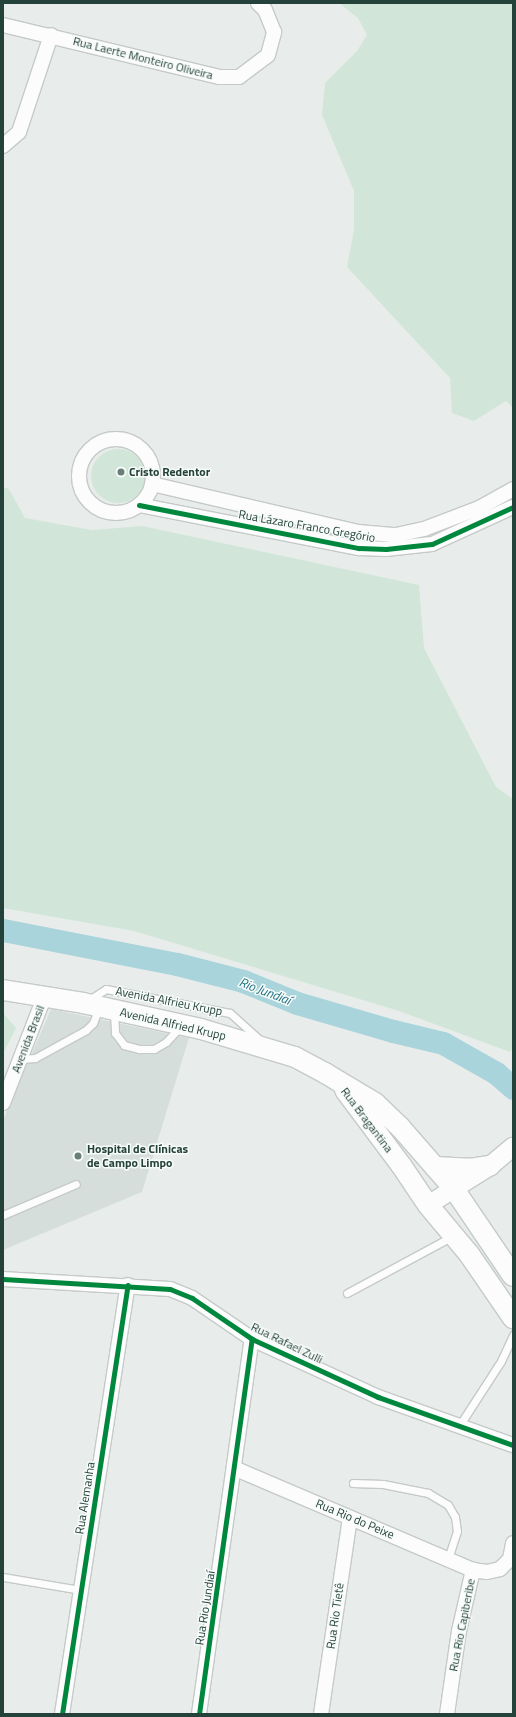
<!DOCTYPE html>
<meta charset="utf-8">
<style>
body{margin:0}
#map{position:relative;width:516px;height:1717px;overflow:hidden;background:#e8edeb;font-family:"Titillium Web",sans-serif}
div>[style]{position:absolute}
.built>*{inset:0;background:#d6dedb}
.green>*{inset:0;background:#d1e6d8}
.round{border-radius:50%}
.river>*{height:23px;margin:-11.5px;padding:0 11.5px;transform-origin:11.5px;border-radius:11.5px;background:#a9d4db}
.roads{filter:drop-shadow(1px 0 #c5cac8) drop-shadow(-1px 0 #c5cac8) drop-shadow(0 1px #c5cac8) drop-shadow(0 -1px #c5cac8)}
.service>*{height:7px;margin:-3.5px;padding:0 3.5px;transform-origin:3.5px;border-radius:3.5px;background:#fcfcfc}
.minor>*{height:14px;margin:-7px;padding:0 7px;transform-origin:7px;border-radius:7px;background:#fcfcfc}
.minor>.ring{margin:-7px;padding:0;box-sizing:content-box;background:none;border:14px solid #fcfcfc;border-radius:50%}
.tertiary>*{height:18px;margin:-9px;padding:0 9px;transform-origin:9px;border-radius:9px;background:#fcfcfc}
.secondary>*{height:20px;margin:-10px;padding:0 10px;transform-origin:10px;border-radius:10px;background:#fcfcfc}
.cycleway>*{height:5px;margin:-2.5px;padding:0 2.5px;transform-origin:2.5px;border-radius:2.5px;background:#00873e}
.dots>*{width:11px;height:11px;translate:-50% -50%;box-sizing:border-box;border:2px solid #f7fbf9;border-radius:50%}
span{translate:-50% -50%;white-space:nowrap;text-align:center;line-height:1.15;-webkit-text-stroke:3px #f7fbf9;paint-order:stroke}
.street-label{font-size:12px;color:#24423a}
.poi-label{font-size:12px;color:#24423a;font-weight:700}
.left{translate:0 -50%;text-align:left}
.water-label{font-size:13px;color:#1c6f80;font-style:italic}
.frame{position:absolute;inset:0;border:4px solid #24423a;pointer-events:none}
</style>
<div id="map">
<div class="built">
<div style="clip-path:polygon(51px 1009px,189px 1038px,142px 1192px,3px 1250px,3px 1120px)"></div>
</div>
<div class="green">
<div style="clip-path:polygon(339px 3px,513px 3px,513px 408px,506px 401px,474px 421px,452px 413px,450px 378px,347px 267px,354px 230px,354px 191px,322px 115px,325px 83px,357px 51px,367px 35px,358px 18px)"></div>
<div class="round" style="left:91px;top:449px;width:54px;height:54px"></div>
<div style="clip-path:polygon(3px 487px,9px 489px,25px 518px,92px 530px,142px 526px,419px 585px,424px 648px,496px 787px,513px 799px,513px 1048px,510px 1052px,399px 1011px,134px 931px,3px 908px)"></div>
<div style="clip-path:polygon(3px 1013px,16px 1028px,3px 1054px)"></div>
</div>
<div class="river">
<div style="left:3px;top:930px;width:177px;rotate:11.1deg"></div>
<div style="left:177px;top:964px;width:68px;rotate:14.4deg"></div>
<div style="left:243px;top:981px;width:58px;rotate:22.2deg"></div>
<div style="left:297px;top:1003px;width:100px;rotate:16.3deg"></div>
<div style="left:393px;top:1031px;width:51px;rotate:13.5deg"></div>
<div style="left:443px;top:1043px;width:61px;rotate:29.5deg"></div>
<div style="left:496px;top:1073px;width:23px;rotate:41deg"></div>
</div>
<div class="roads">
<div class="service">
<div style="left:89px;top:1000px;width:20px;rotate:-33deg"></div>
<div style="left:106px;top:989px;width:126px;rotate:11deg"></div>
<div style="left:230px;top:1013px;width:40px;rotate:42deg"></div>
<div style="left:114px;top:1012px;width:21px;rotate:87deg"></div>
<div style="left:115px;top:1033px;width:15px;rotate:53deg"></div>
<div style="left:124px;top:1045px;width:16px;rotate:15deg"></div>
<div style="left:139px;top:1049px;width:15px"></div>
<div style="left:154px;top:1049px;width:14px;rotate:-30deg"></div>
<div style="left:166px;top:1042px;width:22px;rotate:-47deg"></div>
<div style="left:21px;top:1059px;width:14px;rotate:-4deg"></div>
<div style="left:35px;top:1058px;width:58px;rotate:-28.8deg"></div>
<div style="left:86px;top:1030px;width:10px;rotate:-45deg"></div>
<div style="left:93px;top:1023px;width:17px;rotate:-69deg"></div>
<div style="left:3px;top:1215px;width:79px;rotate:-23deg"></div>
<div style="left:347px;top:1293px;width:120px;rotate:-28.3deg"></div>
<div style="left:459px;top:1426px;width:77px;rotate:-57.1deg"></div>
<div style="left:501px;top:1361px;width:29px;rotate:-65deg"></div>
<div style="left:353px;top:1483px;width:30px;rotate:2deg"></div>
<div style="left:383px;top:1484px;width:46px;rotate:11.3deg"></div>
<div style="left:428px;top:1493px;width:23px;rotate:31deg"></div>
<div style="left:448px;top:1505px;width:14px;rotate:60deg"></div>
<div style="left:455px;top:1517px;width:14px;rotate:82deg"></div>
<div style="left:457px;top:1531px;width:29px;rotate:108deg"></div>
<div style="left:3px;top:1577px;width:79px;rotate:9.5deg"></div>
</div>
<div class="minor">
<div style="left:3px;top:25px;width:222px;rotate:13.5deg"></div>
<div style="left:219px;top:77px;width:20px"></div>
<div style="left:239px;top:77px;width:36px;rotate:-37deg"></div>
<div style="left:268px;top:55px;width:24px;rotate:-75deg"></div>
<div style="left:274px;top:32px;width:24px;rotate:-112deg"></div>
<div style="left:265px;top:10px;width:10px;rotate:-135deg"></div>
<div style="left:3px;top:146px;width:21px;rotate:-41deg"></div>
<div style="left:19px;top:132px;width:102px;rotate:-71.7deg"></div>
<div class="ring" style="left:79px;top:439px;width:60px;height:60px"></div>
<div style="left:152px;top:484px;width:212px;rotate:13.1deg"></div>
<div style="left:358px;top:532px;width:38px;rotate:5deg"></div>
<div style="left:396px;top:535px;width:29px;rotate:-12deg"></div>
<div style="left:424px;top:529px;width:59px;rotate:-20.9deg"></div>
<div style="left:479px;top:508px;width:39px;rotate:-29deg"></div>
<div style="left:139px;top:505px;width:224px;rotate:11.1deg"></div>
<div style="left:359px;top:548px;width:27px;rotate:2deg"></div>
<div style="left:386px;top:549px;width:46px;rotate:-6.2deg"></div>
<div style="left:432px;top:544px;width:89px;rotate:-24.6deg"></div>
<div style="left:3px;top:1103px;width:113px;rotate:-68.7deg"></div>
<div style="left:3px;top:1279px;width:167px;rotate:3.4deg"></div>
<div style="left:170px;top:1289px;width:24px;rotate:22deg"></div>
<div style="left:192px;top:1298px;width:73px;rotate:34.3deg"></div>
<div style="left:252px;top:1339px;width:139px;rotate:24.7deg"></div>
<div style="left:378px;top:1397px;width:143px;rotate:19.6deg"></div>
<div style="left:236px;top:1469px;width:258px;rotate:23.1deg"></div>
<div style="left:473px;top:1570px;width:14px;rotate:8deg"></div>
<div style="left:487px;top:1572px;width:13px;rotate:-13deg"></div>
<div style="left:500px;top:1569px;width:14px;rotate:-45deg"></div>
<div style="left:510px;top:1559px;width:16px;rotate:-79deg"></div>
<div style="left:62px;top:1714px;width:434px;rotate:-81.3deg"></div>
<div style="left:199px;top:1714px;width:379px;rotate:-82deg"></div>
<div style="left:321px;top:1714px;width:198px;rotate:-81.6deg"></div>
<div style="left:447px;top:1714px;width:84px;rotate:-81.8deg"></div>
<div style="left:459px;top:1631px;width:63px;rotate:-77.1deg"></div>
</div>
<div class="tertiary">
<div style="left:428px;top:1205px;width:73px;rotate:-32.2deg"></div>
<div style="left:490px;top:1166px;width:30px;rotate:-40deg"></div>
</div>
<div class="secondary">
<div style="left:3px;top:990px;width:81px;rotate:9.2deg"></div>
<div style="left:83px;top:1003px;width:121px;rotate:12.4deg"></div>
<div style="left:201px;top:1029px;width:98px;rotate:16.6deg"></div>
<div style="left:295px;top:1057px;width:34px;rotate:28deg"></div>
<div style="left:325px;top:1073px;width:58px;rotate:31deg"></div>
<div style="left:375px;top:1103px;width:35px;rotate:44deg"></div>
<div style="left:400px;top:1127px;width:82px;rotate:48.9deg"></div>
<div style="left:454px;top:1189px;width:105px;rotate:55.9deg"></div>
<div style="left:345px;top:1090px;width:94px;rotate:53.3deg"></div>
<div style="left:401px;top:1165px;width:48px;rotate:56deg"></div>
<div style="left:428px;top:1205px;width:64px;rotate:50.1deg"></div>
<div style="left:469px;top:1254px;width:78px;rotate:55.5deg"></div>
<div style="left:435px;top:1167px;width:35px;rotate:3deg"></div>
<div style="left:470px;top:1169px;width:20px;rotate:-9deg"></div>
</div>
</div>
<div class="cycleway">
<div style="left:139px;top:505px;width:224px;rotate:11.1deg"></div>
<div style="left:359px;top:548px;width:27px;rotate:2deg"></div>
<div style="left:386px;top:549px;width:46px;rotate:-6.2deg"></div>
<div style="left:432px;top:544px;width:89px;rotate:-24.6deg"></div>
<div style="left:3px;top:1279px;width:167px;rotate:3.4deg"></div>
<div style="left:170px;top:1289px;width:24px;rotate:22deg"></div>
<div style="left:192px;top:1298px;width:73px;rotate:34.3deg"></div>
<div style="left:252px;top:1339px;width:139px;rotate:24.7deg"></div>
<div style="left:378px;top:1397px;width:143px;rotate:19.6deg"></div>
<div style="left:62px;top:1714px;width:434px;rotate:-81.3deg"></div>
<div style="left:199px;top:1714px;width:379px;rotate:-82deg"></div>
</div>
<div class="dots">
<div style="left:121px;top:472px;background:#697e78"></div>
<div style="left:78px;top:1156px;background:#697e78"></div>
</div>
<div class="street-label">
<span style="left:143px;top:58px;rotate:14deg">Rua Laerte Monteiro Oliveira</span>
<span style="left:307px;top:526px;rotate:10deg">Rua Lázaro Franco Gregório</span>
<span style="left:169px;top:1001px;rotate:11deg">Avenida Alfrieu Krupp</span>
<span style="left:173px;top:1024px;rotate:13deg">Avenida Alfried Krupp</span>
<span style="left:28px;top:1039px;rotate:-69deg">Avenida Brasil</span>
<span style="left:367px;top:1120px;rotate:53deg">Rua Bragantina</span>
<span style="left:287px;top:1343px;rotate:26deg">Rua Rafael Zulli</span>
<span style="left:85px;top:1498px;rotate:-81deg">Rua Alemanha</span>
<span style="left:355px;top:1519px;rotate:23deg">Rua Rio do Peixe</span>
<span style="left:205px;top:1608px;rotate:-81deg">Rua Rio Jundiaí</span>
<span style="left:335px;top:1616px;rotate:-82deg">Rua Rio Tietê</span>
<span style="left:462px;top:1625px;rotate:-79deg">Rua Rio Capiberibe</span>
</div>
<div class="poi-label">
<span class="left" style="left:129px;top:472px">Cristo Redentor</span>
<span class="left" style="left:87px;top:1156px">Hospital de Clínicas<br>de Campo Limpo</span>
</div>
<div class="water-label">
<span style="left:265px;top:991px;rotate:21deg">Rio Jundiaí</span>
</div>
<div class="frame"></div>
</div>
